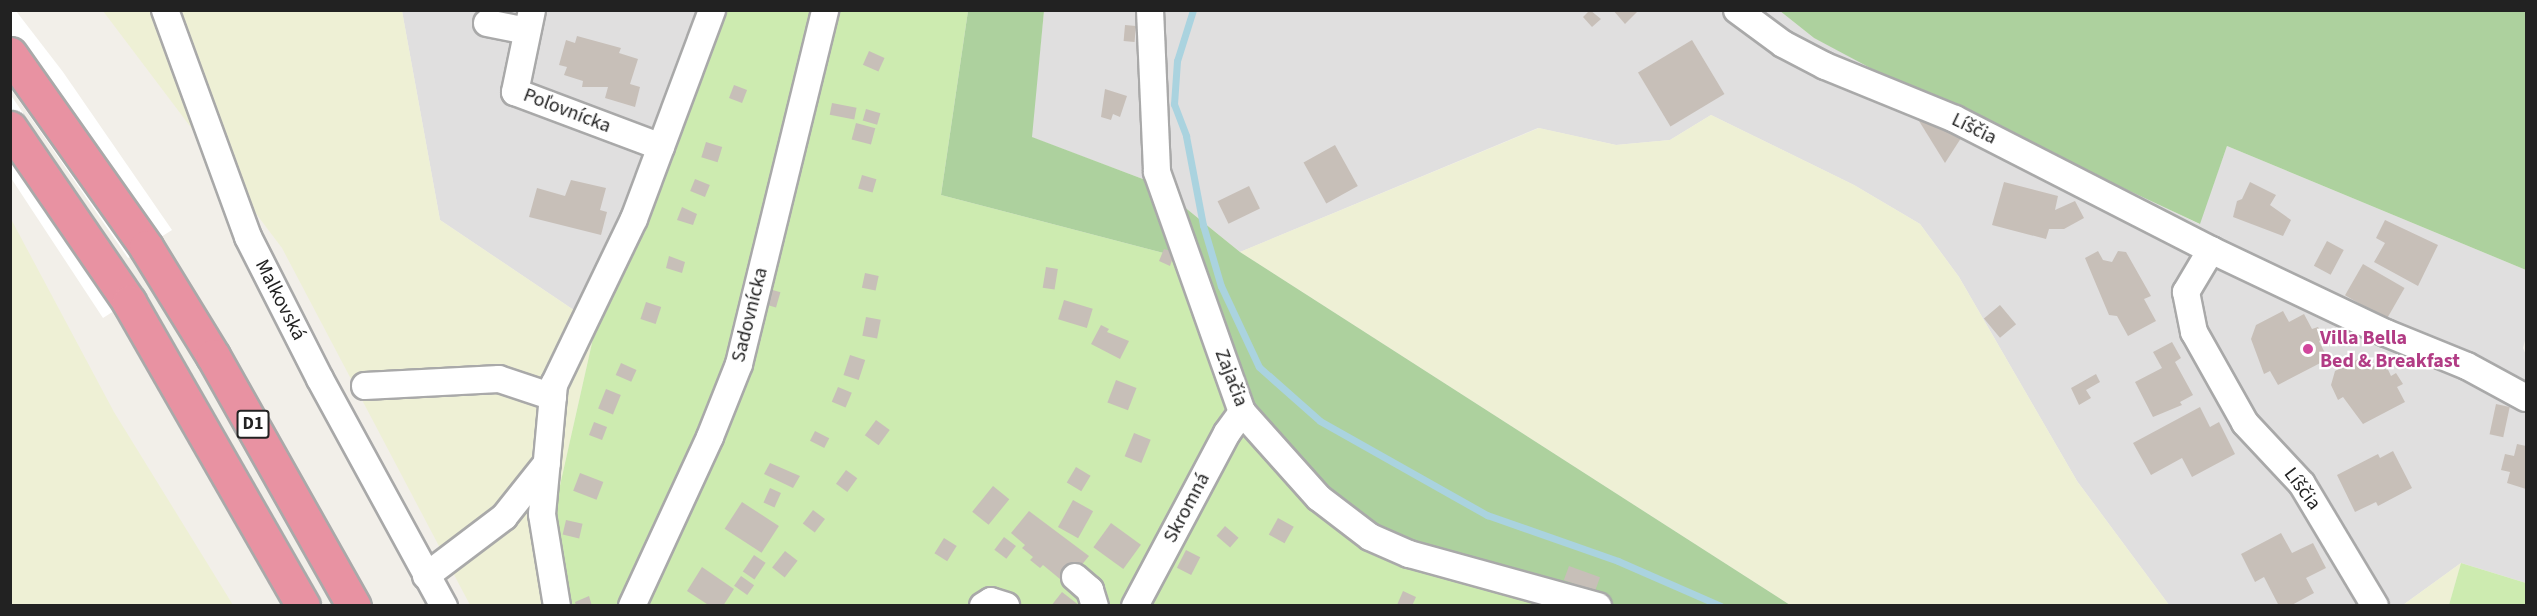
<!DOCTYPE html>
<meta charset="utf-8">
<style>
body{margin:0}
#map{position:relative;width:2537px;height:616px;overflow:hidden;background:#f2efe9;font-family:"Source Sans 3",sans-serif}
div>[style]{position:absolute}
.residential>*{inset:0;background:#e0dfdf}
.farmland>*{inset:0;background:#eef0d5}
.grass>*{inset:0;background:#cdebb0}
.forest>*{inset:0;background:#add19e}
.pier>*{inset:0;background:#fff}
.stream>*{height:7px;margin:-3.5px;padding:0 3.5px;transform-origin:3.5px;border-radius:3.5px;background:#aad3df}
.building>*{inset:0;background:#c7bfb8;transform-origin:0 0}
.roads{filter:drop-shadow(2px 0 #a9a9a9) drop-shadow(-2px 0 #a9a9a9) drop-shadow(0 2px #a9a9a9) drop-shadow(0 -2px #a9a9a9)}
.minor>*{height:26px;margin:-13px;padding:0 13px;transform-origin:13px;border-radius:13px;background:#fff}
.highway>*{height:33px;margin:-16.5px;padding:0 16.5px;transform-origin:16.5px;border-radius:16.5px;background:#e892a2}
.dots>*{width:16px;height:16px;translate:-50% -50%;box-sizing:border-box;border:3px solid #fff;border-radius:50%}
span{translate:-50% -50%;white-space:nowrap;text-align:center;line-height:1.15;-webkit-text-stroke:4.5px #fff;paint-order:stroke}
.shield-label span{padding:2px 4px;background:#fff;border:2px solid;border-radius:4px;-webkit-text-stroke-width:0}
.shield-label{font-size:18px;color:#222;font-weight:700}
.street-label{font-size:20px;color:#222}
.hotel-label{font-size:20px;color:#b23c85;font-weight:700}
.left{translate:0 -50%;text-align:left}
.frame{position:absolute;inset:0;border:12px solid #222;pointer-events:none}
</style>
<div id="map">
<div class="residential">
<div style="clip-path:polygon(402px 11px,718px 11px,596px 325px,440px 220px)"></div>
<div style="clip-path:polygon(1044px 11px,1780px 11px,1814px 38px,2199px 224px,2227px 146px,2526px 270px,2526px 337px,2523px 348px,2526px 355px,2526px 583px,2461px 563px,2403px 605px,2169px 605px,2077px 481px,1959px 277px,1920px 224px,1854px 185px,1711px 115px,1670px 140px,1616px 145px,1538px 128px,1240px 252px,1156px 184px,1031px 137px)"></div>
</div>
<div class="farmland">
<div style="clip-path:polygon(103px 11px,402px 11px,440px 220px,596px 325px,552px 521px,565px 605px,470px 605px,282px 248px)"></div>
<div style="clip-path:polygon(1711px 115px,1854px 185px,1920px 224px,1959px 277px,2077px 481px,2169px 605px,1790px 605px,1240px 252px,1539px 128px,1616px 145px,1670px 140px)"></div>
<div style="clip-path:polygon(11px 219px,114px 412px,233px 605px,11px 605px)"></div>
<div style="clip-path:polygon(2461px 563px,2449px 605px,2403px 605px)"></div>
</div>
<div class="grass">
<div style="clip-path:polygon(726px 11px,968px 11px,941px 195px,1175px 256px,1584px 605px,565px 605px,552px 521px,596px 325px)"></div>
<div style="clip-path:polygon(2461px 563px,2526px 583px,2526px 605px,2449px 605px)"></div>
</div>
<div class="forest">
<div style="clip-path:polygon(968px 11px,1044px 11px,1032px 137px,1156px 184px,1240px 252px,1790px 605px,1584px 605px,1362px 532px,1266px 443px,1175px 256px,941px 195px)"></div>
<div style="clip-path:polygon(1780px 11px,2526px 11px,2526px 270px,2227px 146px,2200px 224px,1891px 79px,1814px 38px)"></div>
</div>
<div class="pier">
<div style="clip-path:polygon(11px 11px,16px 11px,63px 72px,172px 230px,128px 258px,11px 89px)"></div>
<div style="clip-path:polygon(10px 94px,145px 291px,103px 318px,11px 178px)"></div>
</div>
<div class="stream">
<div style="left:1193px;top:10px;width:53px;rotate:107.4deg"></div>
<div style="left:1177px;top:61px;width:43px;rotate:94deg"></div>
<div style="left:1174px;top:104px;width:34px;rotate:69deg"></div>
<div style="left:1186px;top:136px;width:91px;rotate:79.2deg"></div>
<div style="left:1203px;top:225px;width:64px;rotate:73.6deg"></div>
<div style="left:1221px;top:286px;width:89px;rotate:64.9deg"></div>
<div style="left:1259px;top:367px;width:81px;rotate:41.5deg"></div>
<div style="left:1320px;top:421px;width:192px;rotate:29.4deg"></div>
<div style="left:1487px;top:515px;width:139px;rotate:19.3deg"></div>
<div style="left:1618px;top:561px;width:112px;rotate:23.6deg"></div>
</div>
<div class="building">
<div style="clip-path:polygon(1590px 10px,1601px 19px,1592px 27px,1583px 17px)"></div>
<div style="clip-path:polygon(1613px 10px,1639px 10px,1625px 24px)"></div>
<div style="left:1125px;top:25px;width:11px;height:16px;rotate:5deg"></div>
<div style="clip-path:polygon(577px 36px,621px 48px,619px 53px,638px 59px,630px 84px,640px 87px,635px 107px,605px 98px,608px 87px,582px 87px,583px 81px,564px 75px,567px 67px,559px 65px,566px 40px,575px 43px)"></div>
<div style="left:1692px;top:40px;width:63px;height:63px;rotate:59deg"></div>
<div style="left:869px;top:51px;width:17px;height:15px;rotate:24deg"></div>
<div style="left:734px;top:85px;width:14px;height:14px;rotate:21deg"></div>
<div style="clip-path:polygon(1105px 89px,1127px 96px,1120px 117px,1113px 114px,1111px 120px,1101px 117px)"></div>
<div style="left:832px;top:103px;width:25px;height:12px;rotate:11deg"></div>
<div style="clip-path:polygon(1911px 108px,1963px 135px,1945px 163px)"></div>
<div style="left:866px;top:109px;width:15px;height:12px;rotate:16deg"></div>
<div style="left:856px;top:123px;width:20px;height:17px;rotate:15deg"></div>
<div style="left:706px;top:142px;width:17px;height:16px;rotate:17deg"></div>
<div style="left:1335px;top:145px;width:47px;height:36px;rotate:61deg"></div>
<div style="left:862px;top:175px;width:15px;height:14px;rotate:16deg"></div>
<div style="left:695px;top:179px;width:16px;height:13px;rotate:22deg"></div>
<div style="clip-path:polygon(571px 180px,606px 188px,600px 210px,607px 212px,601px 235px,529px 217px,537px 188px,565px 196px)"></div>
<div style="clip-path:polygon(2004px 182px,2058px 196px,2055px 210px,2075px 201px,2084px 218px,2064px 229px,2049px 229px,2046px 239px,1992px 225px)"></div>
<div style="clip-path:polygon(2250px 182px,2276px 195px,2270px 205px,2291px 220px,2283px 236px,2233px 217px,2237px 201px,2242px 199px)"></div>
<div style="left:1249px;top:186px;width:25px;height:35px;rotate:64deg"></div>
<div style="clip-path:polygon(682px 207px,697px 214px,693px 225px,677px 220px)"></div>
<div style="clip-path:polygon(2385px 220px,2438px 245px,2418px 286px,2374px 262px,2385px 243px,2376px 238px)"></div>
<div style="left:2327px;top:241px;width:19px;height:28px;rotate:28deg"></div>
<div style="clip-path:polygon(1164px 249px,1175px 252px,1170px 266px,1159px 261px)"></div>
<div style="clip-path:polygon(2098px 251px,2103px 260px,2112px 262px,2118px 251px,2126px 252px,2151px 296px,2144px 299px,2156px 321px,2128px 336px,2117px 316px,2109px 315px,2085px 258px)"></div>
<div style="clip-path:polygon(669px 256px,685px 262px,682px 273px,666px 268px)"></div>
<div style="left:2363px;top:264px;width:48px;height:36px;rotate:30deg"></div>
<div style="left:1046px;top:267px;width:12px;height:21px;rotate:9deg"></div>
<div style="left:865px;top:273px;width:14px;height:15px;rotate:12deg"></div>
<div style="left:766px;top:288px;width:15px;height:16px;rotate:16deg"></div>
<div style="left:1064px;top:300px;width:30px;height:20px;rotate:17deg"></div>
<div style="left:646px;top:302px;width:16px;height:18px;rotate:18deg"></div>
<div style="left:2000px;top:305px;width:25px;height:21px;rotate:50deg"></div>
<div style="clip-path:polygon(2283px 311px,2289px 322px,2304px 314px,2312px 329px,2318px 327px,2324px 338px,2319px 341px,2328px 359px,2278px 385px,2270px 371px,2264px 374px,2251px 339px,2256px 325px)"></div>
<div style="left:866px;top:317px;width:15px;height:19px;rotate:11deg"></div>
<div style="clip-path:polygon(1101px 325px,1109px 329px,1107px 332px,1129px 341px,1120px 359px,1091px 344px)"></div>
<div style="clip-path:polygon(2172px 342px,2181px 358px,2175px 362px,2193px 395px,2180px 402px,2182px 405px,2153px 417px,2135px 382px,2162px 368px,2153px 352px)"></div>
<div style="left:850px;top:355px;width:16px;height:21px;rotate:18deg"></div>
<div style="clip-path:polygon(2362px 357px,2368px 369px,2384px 361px,2391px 376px,2396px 373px,2403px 384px,2397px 387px,2405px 402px,2363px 424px,2343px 397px,2338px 400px,2331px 385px,2335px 371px)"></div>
<div style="left:621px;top:363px;width:17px;height:13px;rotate:24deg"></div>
<div style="clip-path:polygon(2096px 374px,2100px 382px,2086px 390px,2091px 398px,2079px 405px,2071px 388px)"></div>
<div style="left:1116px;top:380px;width:22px;height:24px;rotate:21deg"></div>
<div style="left:838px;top:387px;width:15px;height:16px;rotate:23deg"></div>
<div style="left:606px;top:389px;width:16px;height:21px;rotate:22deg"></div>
<div style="left:2496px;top:404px;width:14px;height:31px;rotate:12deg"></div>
<div style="clip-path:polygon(2200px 407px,2210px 427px,2219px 422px,2235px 454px,2192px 477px,2182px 458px,2151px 475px,2133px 443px)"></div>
<div style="left:876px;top:420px;width:17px;height:19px;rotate:36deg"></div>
<div style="left:594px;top:422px;width:14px;height:14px;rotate:21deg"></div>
<div style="left:815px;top:431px;width:16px;height:11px;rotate:27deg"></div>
<div style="left:1134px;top:433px;width:18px;height:25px;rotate:22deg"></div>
<div style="clip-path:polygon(2517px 444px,2526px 446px,2526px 489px,2507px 483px,2510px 472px,2501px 470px,2505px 454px,2514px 456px)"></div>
<div style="clip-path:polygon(2393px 451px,2412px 488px,2378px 506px,2376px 502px,2355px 512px,2337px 475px,2378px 454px,2380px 458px)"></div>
<div style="clip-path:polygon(770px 463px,800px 476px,793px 488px,764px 474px)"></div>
<div style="left:1076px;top:467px;width:17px;height:18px;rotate:31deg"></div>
<div style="left:846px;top:470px;width:14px;height:17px;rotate:36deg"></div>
<div style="left:580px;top:473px;width:25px;height:19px;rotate:21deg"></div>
<div style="left:993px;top:486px;width:21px;height:33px;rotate:39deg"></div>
<div style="left:770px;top:488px;width:12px;height:16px;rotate:24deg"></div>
<div style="left:1073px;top:500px;width:23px;height:31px;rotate:29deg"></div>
<div style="left:742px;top:502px;width:44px;height:32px;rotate:33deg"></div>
<div style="left:813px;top:510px;width:15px;height:17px;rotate:37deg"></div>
<div style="clip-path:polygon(1029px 511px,1089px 556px,1066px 584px,1043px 565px,1040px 568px,1030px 560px,1033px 557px,1022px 548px,1025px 545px,1011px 533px)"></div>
<div style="left:1278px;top:518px;width:18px;height:19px;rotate:29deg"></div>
<div style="left:566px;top:520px;width:17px;height:15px;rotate:13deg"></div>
<div style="left:1111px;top:523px;width:37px;height:30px;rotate:36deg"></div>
<div style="left:1225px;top:526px;width:18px;height:13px;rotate:41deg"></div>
<div style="clip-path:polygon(2281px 533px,2292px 553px,2313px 543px,2326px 568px,2306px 578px,2314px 593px,2290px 606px,2279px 606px,2264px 577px,2255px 582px,2241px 554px)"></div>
<div style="left:1004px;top:537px;width:15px;height:16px;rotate:37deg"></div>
<div style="left:944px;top:538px;width:15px;height:18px;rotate:32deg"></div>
<div style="left:1186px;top:550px;width:16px;height:20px;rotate:27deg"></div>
<div style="left:785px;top:551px;width:16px;height:21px;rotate:38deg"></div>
<div style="left:754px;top:555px;width:14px;height:20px;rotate:34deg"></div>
<div style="left:1569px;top:566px;width:33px;height:15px;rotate:20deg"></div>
<div style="clip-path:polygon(702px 567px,734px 589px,723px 606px,710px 606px,687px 591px)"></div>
<div style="left:741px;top:576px;width:16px;height:12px;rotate:35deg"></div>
<div style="clip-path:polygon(1403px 591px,1416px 597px,1412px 606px,1397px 605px)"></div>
<div style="clip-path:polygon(1062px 592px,1080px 606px,1051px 606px)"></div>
<div style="clip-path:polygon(589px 596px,592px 606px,576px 606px,575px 602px)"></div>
</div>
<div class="roads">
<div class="minor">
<div style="left:165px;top:10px;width:242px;rotate:69.9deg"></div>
<div style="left:248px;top:237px;width:159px;rotate:63.1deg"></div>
<div style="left:320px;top:379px;width:259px;rotate:61.4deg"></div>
<div style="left:532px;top:10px;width:84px;rotate:101.7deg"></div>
<div style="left:515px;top:92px;width:156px;rotate:20.6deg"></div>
<div style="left:1150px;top:10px;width:162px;rotate:87.5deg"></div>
<div style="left:1157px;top:172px;width:255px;rotate:70.5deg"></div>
<div style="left:1242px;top:412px;width:115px;rotate:48.2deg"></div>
<div style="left:1319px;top:498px;width:64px;rotate:37.4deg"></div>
<div style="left:1370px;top:537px;width:43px;rotate:23.6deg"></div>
<div style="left:1409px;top:554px;width:196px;rotate:15.4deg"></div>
<div style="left:1737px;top:10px;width:57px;rotate:36.5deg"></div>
<div style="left:1783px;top:44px;width:47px;rotate:27.6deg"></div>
<div style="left:1825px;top:66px;width:140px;rotate:22.2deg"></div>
<div style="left:1955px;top:119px;width:288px;rotate:27.1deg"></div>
<div style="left:2211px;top:250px;width:194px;rotate:25.4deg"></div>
<div style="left:2386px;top:333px;width:87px;rotate:22.2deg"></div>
<div style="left:2467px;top:366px;width:67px;rotate:28.5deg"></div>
<div style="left:487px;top:23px;width:41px;rotate:11.3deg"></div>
<div style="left:2211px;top:250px;width:49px;rotate:120.8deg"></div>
<div style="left:2186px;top:292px;width:41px;rotate:78.7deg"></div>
<div style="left:2194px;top:332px;width:104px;rotate:60.7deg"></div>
<div style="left:2245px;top:423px;width:83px;rotate:46.9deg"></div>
<div style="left:2302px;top:484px;width:142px;rotate:59.1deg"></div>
<div style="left:365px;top:386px;width:134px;rotate:-3deg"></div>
<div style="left:499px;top:379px;width:57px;rotate:18.4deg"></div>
<div style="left:426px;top:576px;width:98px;rotate:-37.1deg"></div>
<div style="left:504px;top:517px;width:69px;rotate:-51.5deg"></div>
<div style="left:1075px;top:577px;width:20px;rotate:41deg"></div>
<div style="left:1090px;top:590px;width:17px;rotate:73deg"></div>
<div style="left:557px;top:606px;width:93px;rotate:-99.3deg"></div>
<div style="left:542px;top:514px;width:130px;rotate:-84.7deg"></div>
<div style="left:554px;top:385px;width:184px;rotate:-64.3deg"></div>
<div style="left:634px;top:219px;width:223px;rotate:-69.5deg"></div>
<div style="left:632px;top:606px;width:186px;rotate:-65.2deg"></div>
<div style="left:710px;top:437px;width:79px;rotate:-68.3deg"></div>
<div style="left:739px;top:364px;width:364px;rotate:-76.3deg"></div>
<div style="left:983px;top:606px;width:9px;rotate:-32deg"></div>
<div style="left:991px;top:601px;width:16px;rotate:18deg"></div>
<div style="left:1135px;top:606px;width:196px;rotate:-62deg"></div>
<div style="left:1227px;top:433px;width:26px;rotate:-54deg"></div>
</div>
<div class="highway">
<div style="left:10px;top:54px;width:236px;rotate:54.8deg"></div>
<div style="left:146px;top:247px;width:128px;rotate:58.4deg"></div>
<div style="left:213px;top:356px;width:287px;rotate:60.6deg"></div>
<div style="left:10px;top:128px;width:211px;rotate:55.6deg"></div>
<div style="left:129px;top:302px;width:350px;rotate:60.2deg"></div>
</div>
</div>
<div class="dots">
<div style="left:2308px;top:349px;background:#d1479c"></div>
</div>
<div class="shield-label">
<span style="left:253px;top:424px">D1</span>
</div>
<div class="street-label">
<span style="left:567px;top:111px;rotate:21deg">Poľovnícka</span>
<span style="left:1974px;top:129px;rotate:26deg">Líščia</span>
<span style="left:280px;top:300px;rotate:63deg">Malkovská</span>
<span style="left:750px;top:315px;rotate:-76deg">Sadovnícka</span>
<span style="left:1231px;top:378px;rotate:69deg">Zajačia</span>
<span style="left:2302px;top:489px;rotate:53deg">Líščia</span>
<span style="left:1187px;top:508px;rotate:-62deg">Skromná</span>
</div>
<div class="hotel-label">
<span class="left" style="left:2320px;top:350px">Villa Bella<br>Bed &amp; Breakfast</span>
</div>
<div class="frame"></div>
</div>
